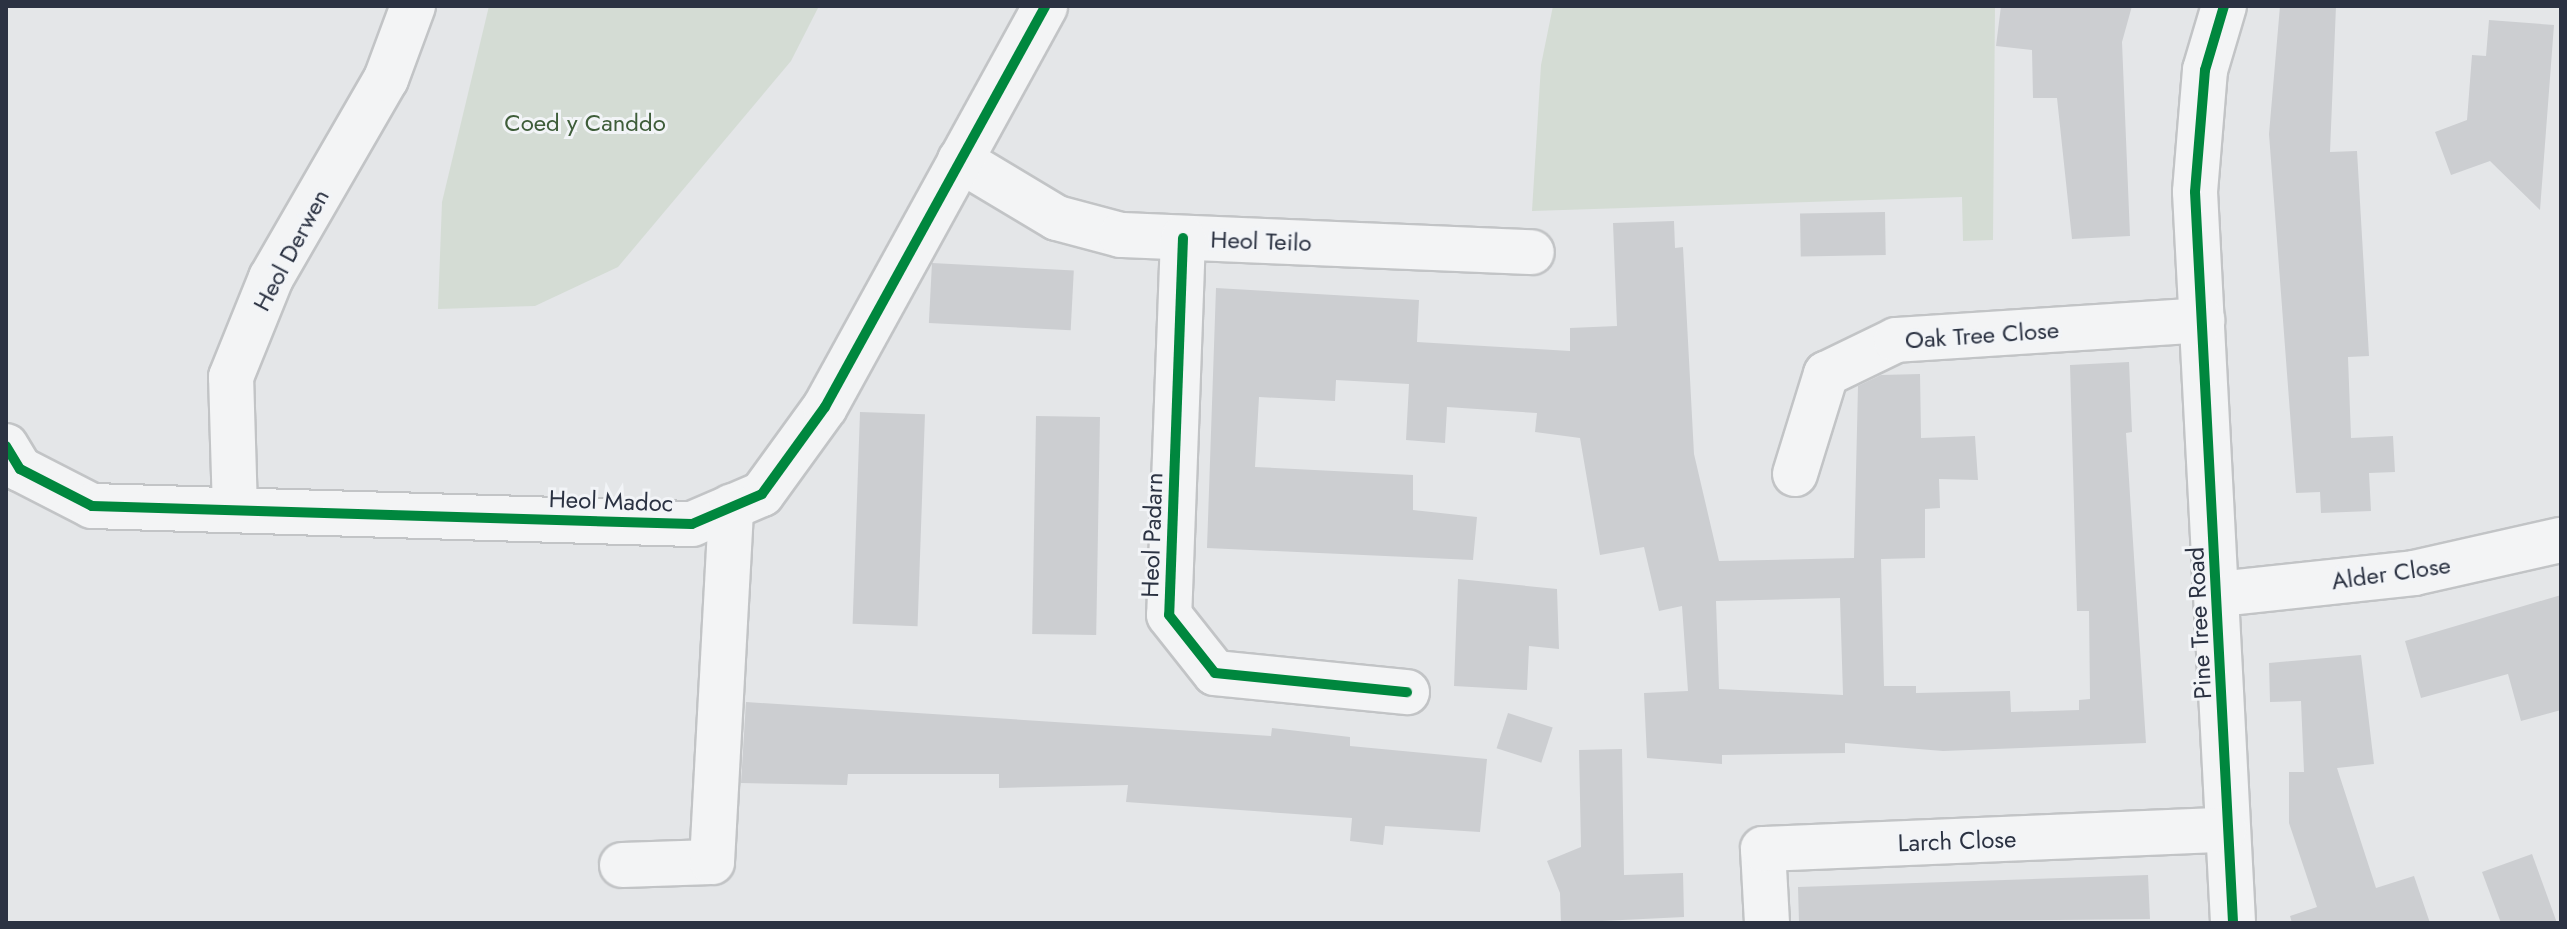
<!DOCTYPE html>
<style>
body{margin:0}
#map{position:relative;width:2567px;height:929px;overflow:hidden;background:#e4e6e8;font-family:Jost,sans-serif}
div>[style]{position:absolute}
.green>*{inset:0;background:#d4dcd4}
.building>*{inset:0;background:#ccced1;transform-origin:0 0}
.roads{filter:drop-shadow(2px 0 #c2c4c6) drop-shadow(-2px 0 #c2c4c6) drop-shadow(0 2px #c2c4c6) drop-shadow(0 -2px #c2c4c6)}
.minor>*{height:44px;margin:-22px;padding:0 22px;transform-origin:22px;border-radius:22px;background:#f3f4f5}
.cycleway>*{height:10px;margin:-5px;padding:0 5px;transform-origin:5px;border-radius:5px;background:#00873e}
span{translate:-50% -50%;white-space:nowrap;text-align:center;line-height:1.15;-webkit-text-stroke:6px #f2f4f7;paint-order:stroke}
.park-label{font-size:24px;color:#3e5d39}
.street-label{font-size:24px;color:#2b3242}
.frame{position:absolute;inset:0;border:8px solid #2b3242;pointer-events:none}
</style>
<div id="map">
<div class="green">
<div style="clip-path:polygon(489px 6px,819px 6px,791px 61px,618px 267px,535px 306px,438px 309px,442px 202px)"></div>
<div style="clip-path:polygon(1553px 6px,1995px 6px,1993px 240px,1963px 241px,1962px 197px,1532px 211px,1541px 65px)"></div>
</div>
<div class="building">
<div style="clip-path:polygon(2001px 6px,2132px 6px,2122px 42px,2130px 236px,2072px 239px,2057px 98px,2033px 98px,2032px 50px,1996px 46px)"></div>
<div style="clip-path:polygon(2280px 6px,2336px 6px,2330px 152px,2357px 151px,2369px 356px,2348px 357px,2351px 438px,2393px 436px,2395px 472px,2369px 473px,2371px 511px,2321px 513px,2320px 492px,2296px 493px,2269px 134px)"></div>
<div style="clip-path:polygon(2489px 20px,2554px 25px,2540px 210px,2490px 161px,2451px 175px,2435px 132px,2467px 120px,2472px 55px,2486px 56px)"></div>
<div style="left:1885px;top:212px;width:43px;height:85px;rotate:89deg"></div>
<div style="clip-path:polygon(evenodd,1674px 221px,1675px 248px,1683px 247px,1694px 454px,1719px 561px,1854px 558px,1858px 386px,1881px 375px,1920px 374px,1921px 438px,1975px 436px,1978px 480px,1939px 479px,1940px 508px,1925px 509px,1925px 558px,1881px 559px,1884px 686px,1916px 686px,1916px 693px,2010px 691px,2011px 712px,2079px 710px,2079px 700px,2090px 699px,2089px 611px,2077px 611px,2070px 365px,2129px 362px,2132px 432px,2126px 433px,2146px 743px,1943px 751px,1845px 743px,1845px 753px,1722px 755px,1722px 764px,1647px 758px,1644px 693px,1688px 691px,1682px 606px,1659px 611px,1644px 547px,1600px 555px,1580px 438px,1535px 432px,1537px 413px,1447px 407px,1445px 443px,1406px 440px,1409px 384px,1336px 380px,1335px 401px,1259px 397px,1255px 467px,1413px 475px,1413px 510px,1477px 517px,1473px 560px,1207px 548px,1216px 288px,1419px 300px,1417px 342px,1570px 351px,1570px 328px,1617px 326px,1613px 223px,1674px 221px,1840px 598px,1843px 695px,1719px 689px,1716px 601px,1840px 598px)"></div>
<div style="left:932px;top:263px;width:142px;height:60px;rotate:3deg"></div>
<div style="left:860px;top:412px;width:65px;height:212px;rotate:2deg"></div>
<div style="left:1036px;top:416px;width:64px;height:218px;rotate:1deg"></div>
<div style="clip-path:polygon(1458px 579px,1557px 589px,1559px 649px,1529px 646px,1527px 690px,1454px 686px)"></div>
<div style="clip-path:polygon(2561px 595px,2561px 710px,2521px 721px,2508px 674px,2421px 698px,2405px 641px)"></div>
<div style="clip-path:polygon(2361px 655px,2374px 764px,2337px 768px,2376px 888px,2414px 876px,2430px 923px,2292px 923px,2290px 916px,2317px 907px,2289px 823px,2289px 772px,2304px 772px,2301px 701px,2270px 702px,2269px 663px)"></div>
<div style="clip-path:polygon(746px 702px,1271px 736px,1272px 728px,1350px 737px,1350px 746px,1487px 759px,1480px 832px,1385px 826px,1383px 845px,1350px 841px,1352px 818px,1126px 802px,1128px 785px,999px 788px,999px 774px,848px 774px,847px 785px,741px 783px)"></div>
<div style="left:1508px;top:713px;width:47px;height:37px;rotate:18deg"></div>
<div style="clip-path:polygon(1622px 749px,1624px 875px,1683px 873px,1684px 917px,1561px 923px,1560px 893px,1547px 861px,1581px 847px,1579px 750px)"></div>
<div style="clip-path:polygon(2532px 854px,2557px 923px,2501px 923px,2482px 872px)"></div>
<div style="clip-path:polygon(2148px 875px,2150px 919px,1799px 923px,1798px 887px)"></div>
</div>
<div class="roads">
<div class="minor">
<div style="left:2224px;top:6px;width:67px;rotate:106.5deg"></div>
<div style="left:2205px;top:70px;width:122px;rotate:94.7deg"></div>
<div style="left:2195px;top:192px;width:732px;rotate:87.02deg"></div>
<div style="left:960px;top:160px;width:113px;rotate:30.9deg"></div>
<div style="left:1057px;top:218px;width:66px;rotate:14.9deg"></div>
<div style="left:1121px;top:235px;width:411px;rotate:2.4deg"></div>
<div style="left:1183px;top:238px;width:377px;rotate:92.1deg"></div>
<div style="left:1169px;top:615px;width:74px;rotate:51.6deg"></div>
<div style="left:1215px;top:673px;width:193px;rotate:5.7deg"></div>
<div style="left:6px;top:446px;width:27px;rotate:59deg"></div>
<div style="left:20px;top:469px;width:81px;rotate:27.2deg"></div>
<div style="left:92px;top:506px;width:600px;rotate:1.72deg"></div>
<div style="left:692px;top:524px;width:76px;rotate:-23.2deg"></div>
<div style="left:762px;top:494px;width:107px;rotate:-54.1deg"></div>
<div style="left:825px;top:407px;width:457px;rotate:-61.2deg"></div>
<div style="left:1795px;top:474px;width:105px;rotate:-72.8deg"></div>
<div style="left:1826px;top:374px;width:78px;rotate:-25.9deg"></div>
<div style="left:1896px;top:340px;width:307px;rotate:-3.7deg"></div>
<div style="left:235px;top:510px;width:133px;rotate:-91.7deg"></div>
<div style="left:231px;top:377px;width:107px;rotate:-68deg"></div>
<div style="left:271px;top:278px;width:230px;rotate:-60deg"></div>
<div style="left:386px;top:79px;width:78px;rotate:-69.7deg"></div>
<div style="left:2219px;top:594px;width:196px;rotate:-6.1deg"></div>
<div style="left:2414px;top:573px;width:151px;rotate:-12.7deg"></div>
<div style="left:622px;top:865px;width:90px;rotate:-1.9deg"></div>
<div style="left:712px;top:862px;width:356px;rotate:-86.9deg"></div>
<div style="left:1767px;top:923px;width:74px;rotate:-93.1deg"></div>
<div style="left:1763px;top:849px;width:462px;rotate:-2.4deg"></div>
</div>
</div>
<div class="cycleway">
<div style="left:2224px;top:6px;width:67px;rotate:106.5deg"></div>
<div style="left:2205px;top:70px;width:122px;rotate:94.7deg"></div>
<div style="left:2195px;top:192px;width:732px;rotate:87.02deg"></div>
<div style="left:1183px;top:238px;width:377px;rotate:92.1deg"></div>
<div style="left:1169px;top:615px;width:74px;rotate:51.6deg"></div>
<div style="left:1215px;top:673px;width:193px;rotate:5.7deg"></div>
<div style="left:6px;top:446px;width:27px;rotate:59deg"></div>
<div style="left:20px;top:469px;width:81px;rotate:27.2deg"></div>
<div style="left:92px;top:506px;width:600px;rotate:1.72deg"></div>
<div style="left:692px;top:524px;width:76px;rotate:-23.2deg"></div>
<div style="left:762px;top:494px;width:107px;rotate:-54.1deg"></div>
<div style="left:825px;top:407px;width:457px;rotate:-61.2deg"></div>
</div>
<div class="park-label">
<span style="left:585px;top:123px">Coed y Canddo</span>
</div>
<div class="street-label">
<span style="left:1261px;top:241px;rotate:2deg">Heol Teilo</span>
<span style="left:291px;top:250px;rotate:-62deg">Heol Derwen</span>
<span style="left:1982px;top:335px;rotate:-4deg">Oak Tree Close</span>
<span style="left:611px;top:501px;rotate:2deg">Heol Madoc</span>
<span style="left:1152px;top:535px;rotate:-88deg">Heol Padarn</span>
<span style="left:2391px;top:573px;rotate:-8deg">Alder Close</span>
<span style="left:2199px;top:623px;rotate:-93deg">Pine Tree Road</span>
<span style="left:1957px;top:841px;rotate:-2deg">Larch Close</span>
</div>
<div class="frame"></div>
</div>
